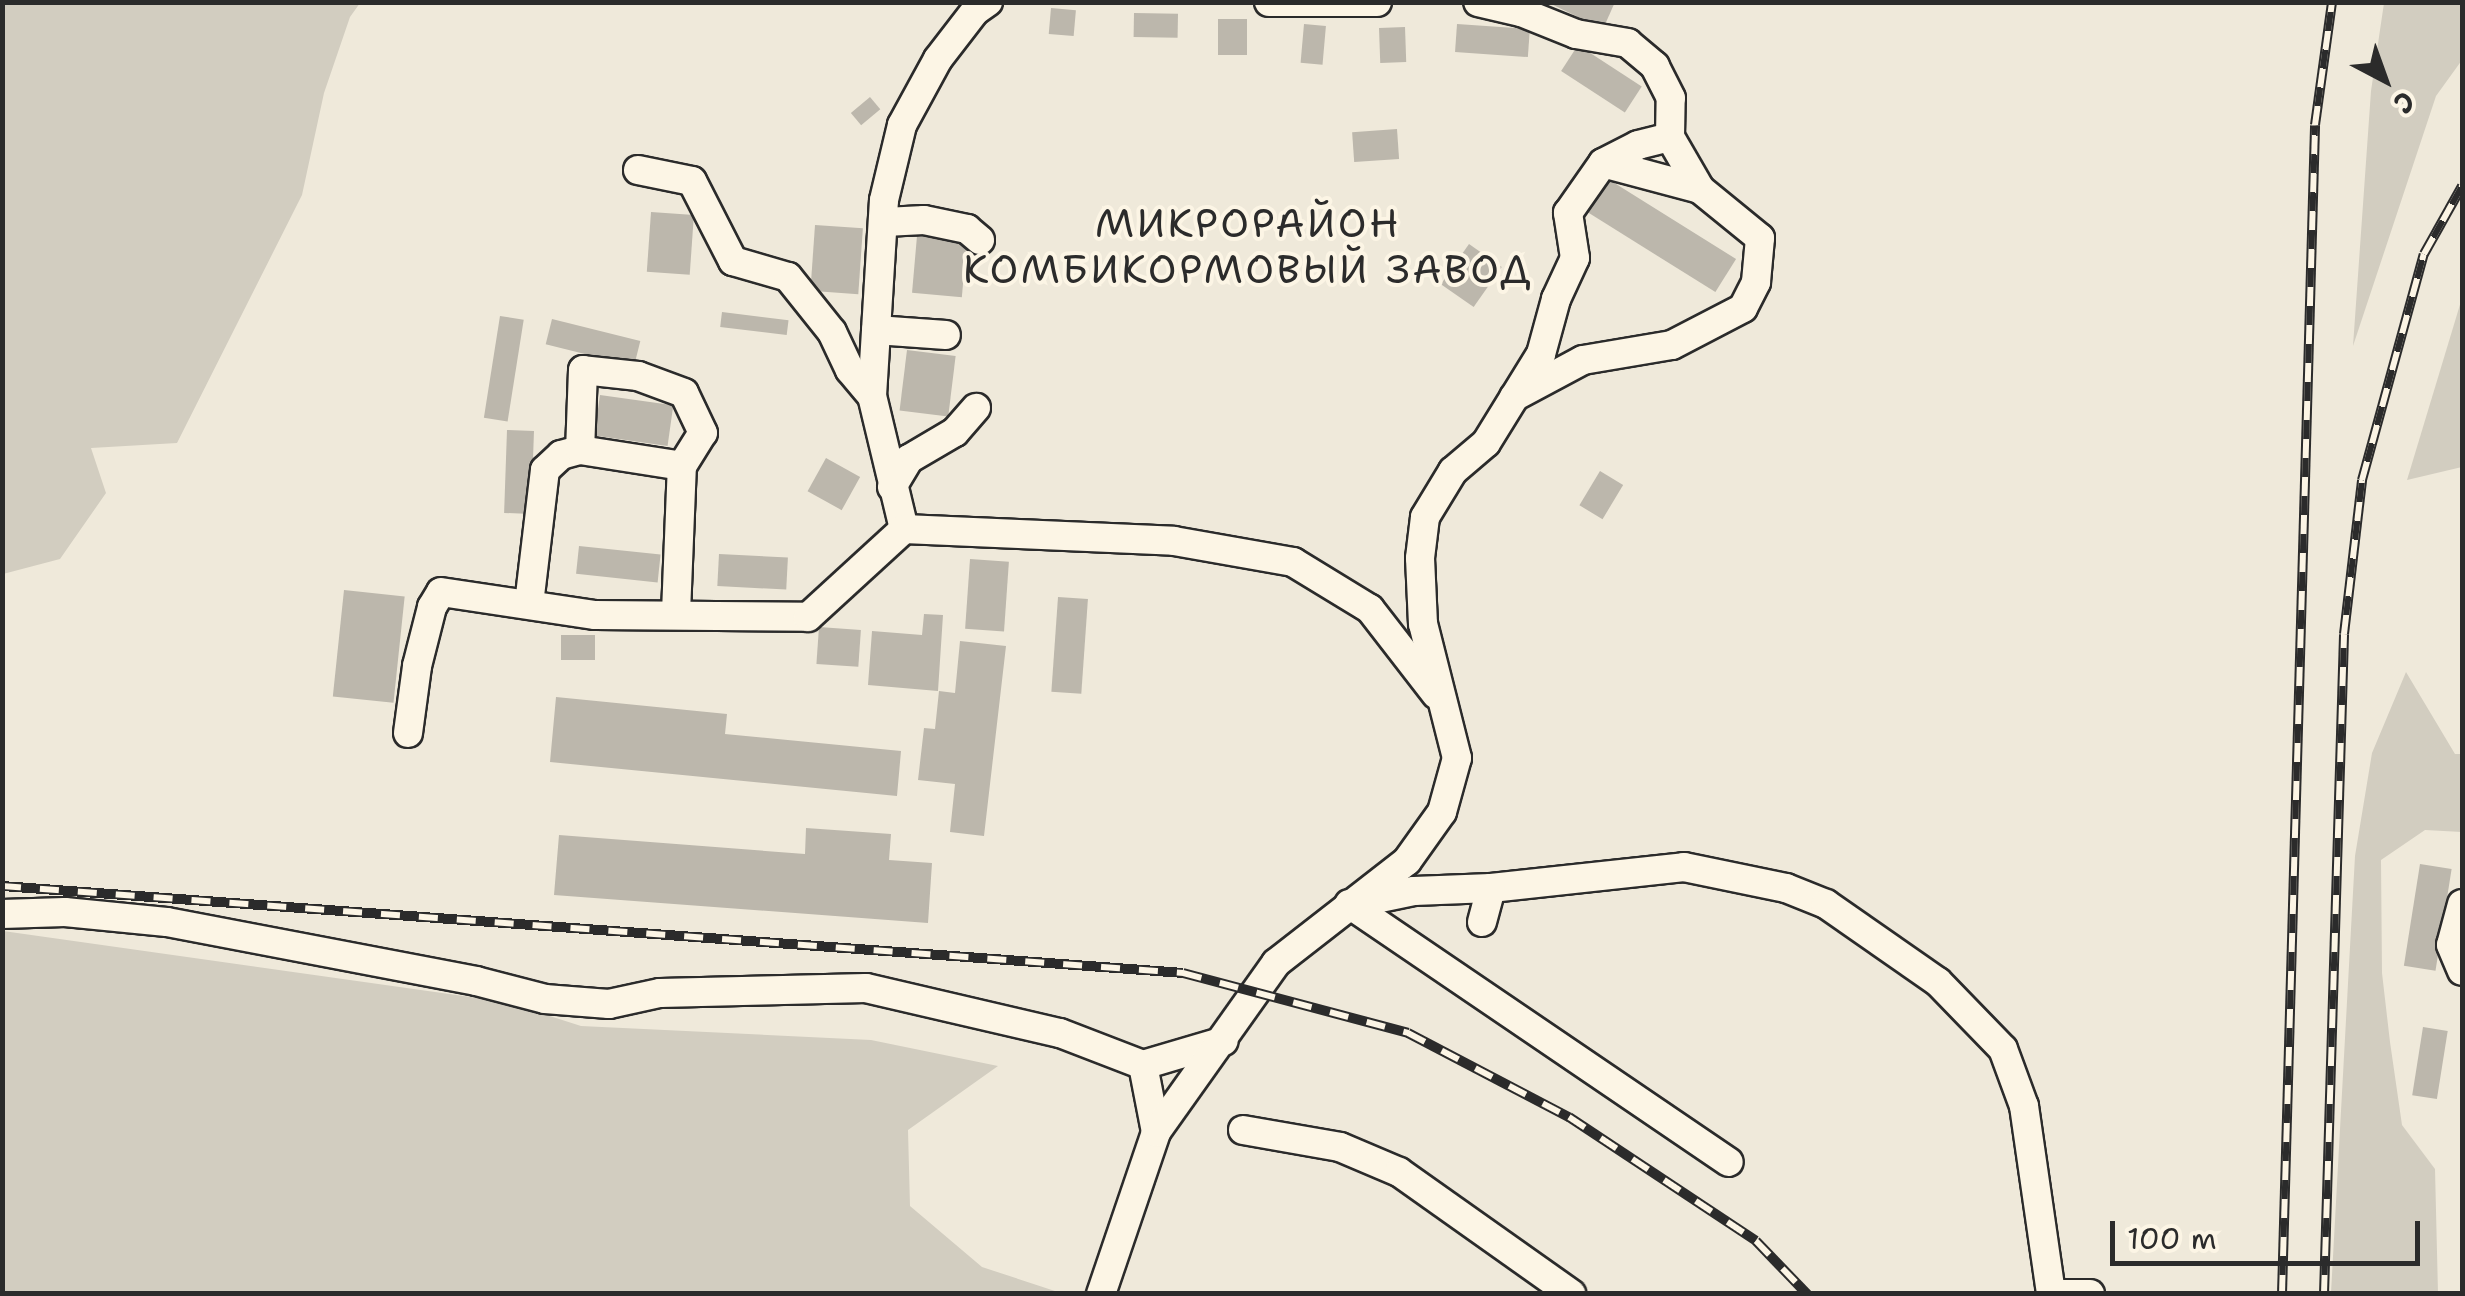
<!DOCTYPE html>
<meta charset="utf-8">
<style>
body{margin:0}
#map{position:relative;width:2465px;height:1296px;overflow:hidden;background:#efe9da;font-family:"Shantell Sans",sans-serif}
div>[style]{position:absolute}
.green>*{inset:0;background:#d2cdc0}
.building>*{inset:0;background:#bcb7ac;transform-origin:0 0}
.roads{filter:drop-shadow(2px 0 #2b2b2b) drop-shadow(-2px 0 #2b2b2b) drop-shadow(0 2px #2b2b2b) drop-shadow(0 -2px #2b2b2b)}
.minor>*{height:28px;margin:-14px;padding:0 14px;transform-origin:14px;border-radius:14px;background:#fcf5e5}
.rail>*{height:10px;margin-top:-5px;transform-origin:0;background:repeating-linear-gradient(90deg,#fcf5e5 0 19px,#2b2b2b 0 38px);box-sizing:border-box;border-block:2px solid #2b2b2b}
span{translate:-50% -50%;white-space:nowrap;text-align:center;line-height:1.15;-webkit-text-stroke:8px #fcf5e5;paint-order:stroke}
.neighbourhood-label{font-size:40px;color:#2b2b2b;letter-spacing:2.5px}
.frame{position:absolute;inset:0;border:5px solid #2b2b2b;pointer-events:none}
.north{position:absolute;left:2335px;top:30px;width:100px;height:100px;-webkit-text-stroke:8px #fcf5e5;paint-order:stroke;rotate:139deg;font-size:28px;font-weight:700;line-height:40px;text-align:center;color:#2b2b2b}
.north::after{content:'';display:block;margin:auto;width:35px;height:45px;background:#2b2b2b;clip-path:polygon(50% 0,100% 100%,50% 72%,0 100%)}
.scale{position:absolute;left:2110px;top:1221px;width:310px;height:45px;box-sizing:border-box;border:5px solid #2b2b2b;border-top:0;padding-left:12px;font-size:30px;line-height:35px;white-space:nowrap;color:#2b2b2b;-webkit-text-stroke:8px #fcf5e5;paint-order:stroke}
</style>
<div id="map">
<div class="green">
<div style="clip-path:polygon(2px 3px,360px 3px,350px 17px,324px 93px,302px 195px,177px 443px,91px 448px,106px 493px,60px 559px,3px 574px)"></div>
<div style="clip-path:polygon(2384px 3px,2462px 3px,2462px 60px,2436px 96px,2353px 346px,2371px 91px)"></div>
<div style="clip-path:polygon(2462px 298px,2462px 467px,2407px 480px)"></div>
<div style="clip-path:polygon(2406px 672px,2455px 754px,2462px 754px,2462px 832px,2425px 830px,2381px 860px,2382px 973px,2390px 1042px,2402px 1125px,2435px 1169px,2438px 1293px,2331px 1293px,2355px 856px,2372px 753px)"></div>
<div style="clip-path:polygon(3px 931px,506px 1002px,581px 1026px,871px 1040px,998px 1066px,908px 1130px,910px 1206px,982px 1267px,1061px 1293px,3px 1294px)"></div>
</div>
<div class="building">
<div style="clip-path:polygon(1547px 2px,1615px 2px,1603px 29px)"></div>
<div style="left:1051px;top:8px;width:25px;height:26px;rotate:5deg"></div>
<div style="left:1134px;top:13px;width:44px;height:24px;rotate:1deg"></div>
<div style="left:1218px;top:19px;width:29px;height:36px"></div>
<div style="left:1304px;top:24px;width:22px;height:39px;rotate:5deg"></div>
<div style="left:1457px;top:24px;width:73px;height:28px;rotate:4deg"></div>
<div style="left:1405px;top:27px;width:35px;height:26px;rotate:88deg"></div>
<div style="left:1578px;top:45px;width:76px;height:31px;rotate:33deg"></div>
<div style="left:870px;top:97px;width:16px;height:25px;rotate:50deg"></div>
<div style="left:1397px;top:129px;width:30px;height:45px;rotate:86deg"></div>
<div style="left:1608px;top:179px;width:151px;height:39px;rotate:32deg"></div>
<div style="left:651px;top:212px;width:43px;height:60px;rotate:4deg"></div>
<div style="left:815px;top:225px;width:48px;height:66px;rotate:4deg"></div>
<div style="left:917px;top:236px;width:50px;height:57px;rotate:5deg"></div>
<div style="left:1469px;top:244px;width:40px;height:49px;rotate:35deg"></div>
<div style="left:722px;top:312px;width:67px;height:15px;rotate:7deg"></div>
<div style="left:500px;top:316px;width:24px;height:103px;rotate:9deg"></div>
<div style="left:552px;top:319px;width:91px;height:26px;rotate:14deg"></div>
<div style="left:907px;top:350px;width:49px;height:61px;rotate:7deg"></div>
<div style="left:600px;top:395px;width:74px;height:41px;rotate:8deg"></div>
<div style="left:507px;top:430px;width:27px;height:83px;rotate:2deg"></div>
<div style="left:826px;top:458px;width:39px;height:38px;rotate:29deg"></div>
<div style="left:1600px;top:471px;width:27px;height:40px;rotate:31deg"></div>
<div style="left:579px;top:546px;width:82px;height:28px;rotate:6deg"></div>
<div style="left:719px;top:554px;width:69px;height:32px;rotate:3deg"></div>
<div style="left:970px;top:559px;width:39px;height:70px;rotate:4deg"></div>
<div style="left:344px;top:590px;width:61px;height:107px;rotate:6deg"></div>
<div style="left:1058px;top:597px;width:30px;height:95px;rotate:4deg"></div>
<div style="clip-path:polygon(924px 614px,943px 615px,938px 691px,868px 685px,872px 631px,922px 635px)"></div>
<div style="left:819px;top:627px;width:42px;height:37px;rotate:4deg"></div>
<div style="left:561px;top:635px;width:34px;height:25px"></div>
<div style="clip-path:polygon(960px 641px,1006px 646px,984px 836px,950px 832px,955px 784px,918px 780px,924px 728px,935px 729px,939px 691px,955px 693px)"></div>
<div style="clip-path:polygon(556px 697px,727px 714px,725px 734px,901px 751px,897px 796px,550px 762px)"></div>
<div style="clip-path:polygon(806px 828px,891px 834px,889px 860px,932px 863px,928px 923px,554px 895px,559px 835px,805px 854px)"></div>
<div style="left:2420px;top:864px;width:32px;height:103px;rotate:9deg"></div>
<div style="left:2423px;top:1027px;width:25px;height:69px;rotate:9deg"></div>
</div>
<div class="roads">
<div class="minor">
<div style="left:1269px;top:2px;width:108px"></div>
<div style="left:1670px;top:137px;width:60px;rotate:60deg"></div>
<div style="left:638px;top:170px;width:55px;rotate:11.5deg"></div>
<div style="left:692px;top:181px;width:90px;rotate:62.9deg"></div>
<div style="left:733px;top:261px;width:57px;rotate:16.2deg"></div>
<div style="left:788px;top:277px;width:70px;rotate:51.3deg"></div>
<div style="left:832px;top:332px;width:42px;rotate:64.7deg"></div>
<div style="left:850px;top:370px;width:34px;rotate:50deg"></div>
<div style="left:885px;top:222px;width:39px;rotate:-3deg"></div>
<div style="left:924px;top:220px;width:44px;rotate:11.8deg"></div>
<div style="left:967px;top:229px;width:17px;rotate:40deg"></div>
<div style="left:876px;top:330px;width:70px;rotate:4.1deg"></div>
<div style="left:1514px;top:397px;width:78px;rotate:-28.2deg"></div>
<div style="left:1583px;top:360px;width:90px;rotate:-9.6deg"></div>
<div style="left:1672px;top:345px;width:80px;rotate:-27.5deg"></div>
<div style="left:1743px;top:308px;width:29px;rotate:-63deg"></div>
<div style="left:1756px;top:282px;width:44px;rotate:-84.8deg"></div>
<div style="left:1760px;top:238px;width:77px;rotate:-140.8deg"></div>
<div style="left:1700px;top:189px;width:100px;rotate:-165deg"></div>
<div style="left:892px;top:487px;width:33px;rotate:-59deg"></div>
<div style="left:909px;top:459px;width:53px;rotate:-30.4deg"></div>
<div style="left:955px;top:432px;width:32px;rotate:-49deg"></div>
<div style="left:904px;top:529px;width:137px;rotate:-103.5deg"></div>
<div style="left:872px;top:396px;width:196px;rotate:-86.5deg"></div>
<div style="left:884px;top:200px;width:77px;rotate:-76.5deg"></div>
<div style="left:902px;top:125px;width:75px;rotate:-61.4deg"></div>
<div style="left:938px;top:59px;width:61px;rotate:-52.4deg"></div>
<div style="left:975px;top:11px;width:16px;rotate:-35deg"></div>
<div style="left:529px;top:604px;width:135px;rotate:-83.2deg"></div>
<div style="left:545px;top:470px;width:22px;rotate:-43deg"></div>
<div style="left:561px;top:455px;width:20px;rotate:-15deg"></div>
<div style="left:676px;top:613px;width:147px;rotate:-87.7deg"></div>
<div style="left:682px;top:466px;width:39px;rotate:-58deg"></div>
<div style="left:703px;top:433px;width:44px;rotate:-115.4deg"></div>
<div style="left:684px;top:393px;width:49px;rotate:-159.7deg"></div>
<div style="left:638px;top:376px;width:55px;rotate:-173.8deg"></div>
<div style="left:583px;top:370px;width:80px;rotate:92.1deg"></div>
<div style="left:580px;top:450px;width:103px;rotate:8.9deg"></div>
<div style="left:408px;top:733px;width:68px;rotate:-82.3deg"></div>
<div style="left:417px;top:666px;width:61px;rotate:-75.7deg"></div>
<div style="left:432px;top:607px;width:17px;rotate:-59deg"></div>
<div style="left:441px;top:592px;width:156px;rotate:8.5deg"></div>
<div style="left:595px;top:615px;width:213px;rotate:0.5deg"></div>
<div style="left:808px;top:617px;width:130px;rotate:-42.5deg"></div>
<div style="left:904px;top:529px;width:270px;rotate:2.5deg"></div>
<div style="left:1174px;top:541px;width:121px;rotate:10deg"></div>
<div style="left:1293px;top:562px;width:90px;rotate:31.4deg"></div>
<div style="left:1370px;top:609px;width:108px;rotate:52.2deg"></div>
<div style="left:1361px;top:902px;width:54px;rotate:-11.7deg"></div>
<div style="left:1414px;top:891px;width:77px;rotate:-2.2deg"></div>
<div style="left:1491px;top:888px;width:194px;rotate:-6.2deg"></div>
<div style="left:1684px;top:867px;width:104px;rotate:11.6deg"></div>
<div style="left:1786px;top:888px;width:43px;rotate:21.8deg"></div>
<div style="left:1826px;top:904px;width:136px;rotate:34.9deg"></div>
<div style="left:1938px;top:982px;width:93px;rotate:45.9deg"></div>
<div style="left:2003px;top:1049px;width:61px;rotate:69.8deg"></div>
<div style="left:2024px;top:1106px;width:190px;rotate:81.8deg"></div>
<div style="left:1349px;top:904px;width:459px;rotate:34.2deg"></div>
<div style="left:2462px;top:904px;width:42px;rotate:105deg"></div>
<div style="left:2451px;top:945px;width:28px;rotate:67deg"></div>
<div style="left:2px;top:914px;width:63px;rotate:-1.8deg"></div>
<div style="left:65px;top:912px;width:102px;rotate:5.6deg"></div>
<div style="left:167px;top:922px;width:315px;rotate:10.8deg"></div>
<div style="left:476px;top:981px;width:71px;rotate:14.6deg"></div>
<div style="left:545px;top:999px;width:64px;rotate:4.5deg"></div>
<div style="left:609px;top:1004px;width:52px;rotate:-12.2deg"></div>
<div style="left:660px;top:993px;width:206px;rotate:-1.4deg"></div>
<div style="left:866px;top:988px;width:199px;rotate:13.1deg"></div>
<div style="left:1060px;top:1033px;width:89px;rotate:21.1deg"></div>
<div style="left:1482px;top:922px;width:35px;rotate:-75deg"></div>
<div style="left:1243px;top:1130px;width:98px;rotate:9.9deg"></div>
<div style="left:1340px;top:1147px;width:64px;rotate:23deg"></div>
<div style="left:1399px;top:1172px;width:211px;rotate:35.3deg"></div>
<div style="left:1156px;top:1132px;width:68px;rotate:-101deg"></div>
<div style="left:1143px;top:1065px;width:84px;rotate:-16.5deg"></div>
<div style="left:1101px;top:1294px;width:171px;rotate:-71.2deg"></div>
<div style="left:1156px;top:1132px;width:207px;rotate:-54.6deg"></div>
<div style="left:1276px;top:963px;width:166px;rotate:-37.9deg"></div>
<div style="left:1407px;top:861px;width:60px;rotate:-54.5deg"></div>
<div style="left:1442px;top:812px;width:56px;rotate:-74.5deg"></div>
<div style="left:1457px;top:758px;width:138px;rotate:-104.2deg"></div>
<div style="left:1423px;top:624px;width:66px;rotate:-92.6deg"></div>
<div style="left:1420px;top:558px;width:41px;rotate:-83deg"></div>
<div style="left:1425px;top:517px;width:54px;rotate:-58.7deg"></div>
<div style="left:1453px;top:471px;width:43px;rotate:-40.3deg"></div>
<div style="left:1486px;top:443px;width:105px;rotate:-58.3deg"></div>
<div style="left:1541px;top:354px;width:57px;rotate:-74.7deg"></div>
<div style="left:1556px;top:299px;width:45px;rotate:-65.1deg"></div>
<div style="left:1575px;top:258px;width:46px;rotate:-98.8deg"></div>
<div style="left:1568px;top:213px;width:61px;rotate:-55deg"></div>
<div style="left:1603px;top:163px;width:39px;rotate:-27deg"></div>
<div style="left:1638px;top:145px;width:33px;rotate:-14deg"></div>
<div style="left:1670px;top:137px;width:39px;rotate:-89deg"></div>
<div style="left:1671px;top:98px;width:36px;rotate:-117deg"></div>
<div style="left:1655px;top:66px;width:35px;rotate:-140deg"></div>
<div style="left:1628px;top:43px;width:53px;rotate:-170.2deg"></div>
<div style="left:1576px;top:34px;width:59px;rotate:-158.2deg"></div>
<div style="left:1521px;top:12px;width:44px;rotate:-166.9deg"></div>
<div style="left:2060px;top:1294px;width:30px"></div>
</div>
</div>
<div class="rail">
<div style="left:2px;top:886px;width:1184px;rotate:4.21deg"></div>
<div style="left:1183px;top:973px;width:233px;rotate:14.9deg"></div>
<div style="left:1408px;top:1033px;width:182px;rotate:27.6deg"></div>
<div style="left:1569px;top:1117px;width:224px;rotate:33.5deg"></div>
<div style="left:1756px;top:1241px;width:74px;rotate:46.1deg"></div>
<div style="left:2282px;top:1294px;width:1169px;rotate:-88.38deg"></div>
<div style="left:2315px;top:125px;width:124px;rotate:-82.1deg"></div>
<div style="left:2324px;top:1294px;width:660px;rotate:-88.26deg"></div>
<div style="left:2344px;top:634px;width:155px;rotate:-83.3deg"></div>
<div style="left:2362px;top:480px;width:234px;rotate:-74.7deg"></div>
<div style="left:2424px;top:254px;width:78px;rotate:-60.8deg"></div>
</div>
<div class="neighbourhood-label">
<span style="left:1248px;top:246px">МИКРОРАЙОН<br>КОМБИКОРМОВЫЙ ЗАВОД</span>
</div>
<div class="frame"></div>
<div class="north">С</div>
<div class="scale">100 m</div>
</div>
